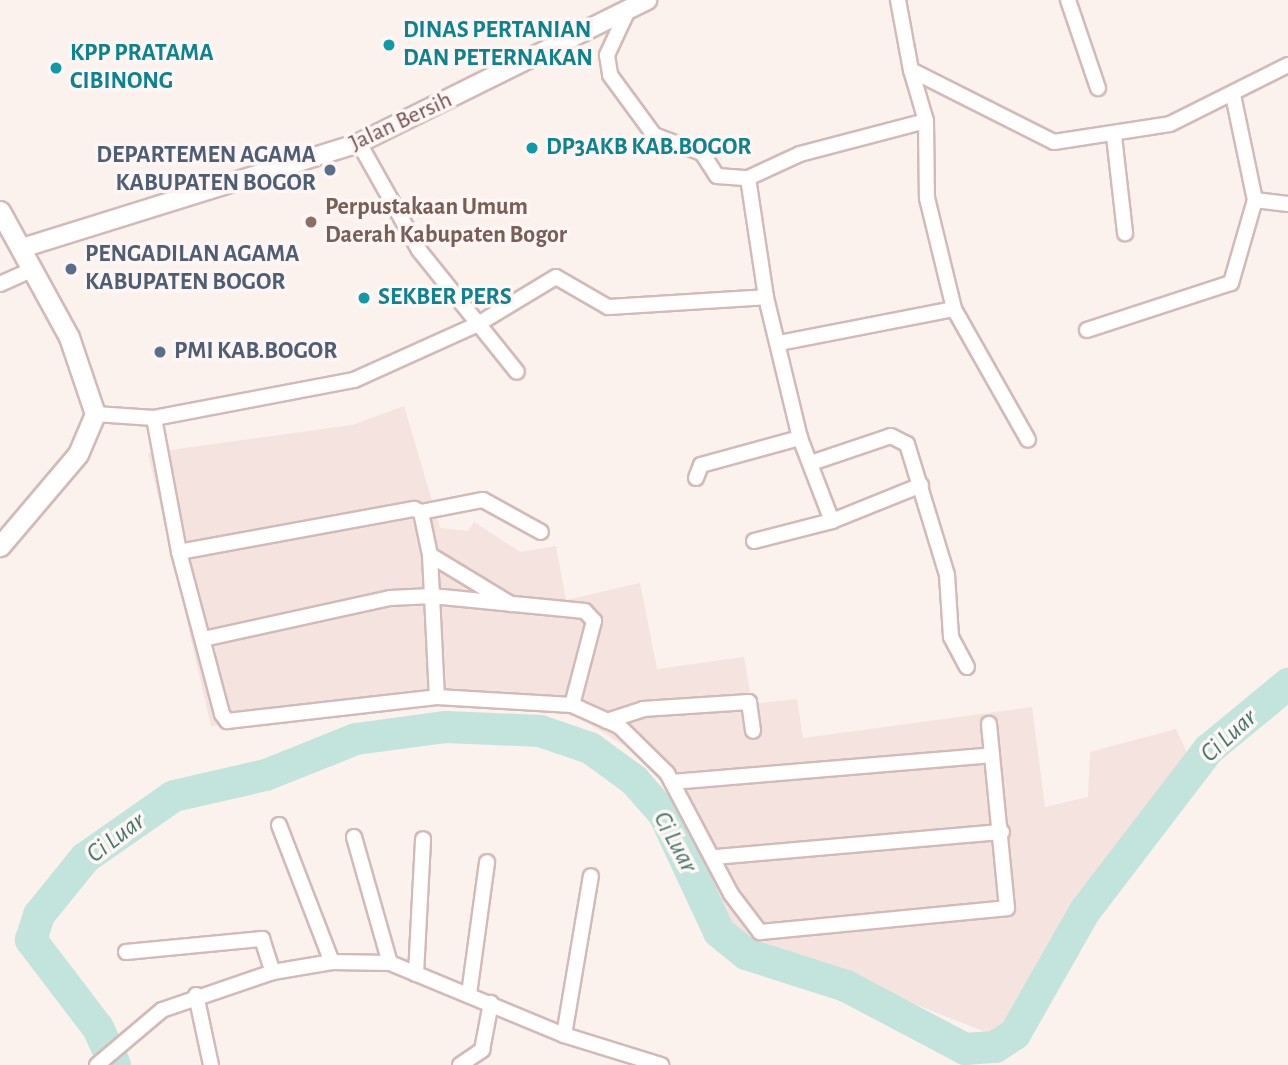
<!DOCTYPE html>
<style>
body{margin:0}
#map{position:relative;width:1288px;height:1065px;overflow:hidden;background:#fbf1ed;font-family:"Alegreya Sans",sans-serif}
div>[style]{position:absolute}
.residential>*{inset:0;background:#f4e3df}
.river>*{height:32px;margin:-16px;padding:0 16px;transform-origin:16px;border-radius:16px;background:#c3e4dc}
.roads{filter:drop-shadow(2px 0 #d2bab9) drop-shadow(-2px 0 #d2bab9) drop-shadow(0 2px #d2bab9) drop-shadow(0 -2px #d2bab9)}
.minor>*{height:14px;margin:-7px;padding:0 7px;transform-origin:7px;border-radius:7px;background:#fff}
.tertiary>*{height:18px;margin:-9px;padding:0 9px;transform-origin:9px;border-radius:9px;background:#fff}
.secondary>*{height:19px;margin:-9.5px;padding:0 9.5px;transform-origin:9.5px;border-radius:9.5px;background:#fff}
.dots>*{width:19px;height:19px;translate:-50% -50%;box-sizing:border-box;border:4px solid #fef6f4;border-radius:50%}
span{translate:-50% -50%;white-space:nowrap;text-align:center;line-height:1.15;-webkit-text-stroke:7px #fef6f4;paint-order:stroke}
.culture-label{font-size:24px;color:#0d838f;font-weight:700}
.left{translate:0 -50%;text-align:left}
.street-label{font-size:24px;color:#755152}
.service-label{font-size:24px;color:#4e5e75;font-weight:700}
.right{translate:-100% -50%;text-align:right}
.education-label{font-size:24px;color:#785e54;font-weight:700}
.water-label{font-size:26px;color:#46786e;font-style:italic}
</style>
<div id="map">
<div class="residential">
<div style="clip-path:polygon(404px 406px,440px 528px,468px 531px,474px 522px,520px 552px,556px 546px,566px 600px,640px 583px,657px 669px,744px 657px,752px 704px,797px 699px,803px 738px,1032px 707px,1045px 807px,1088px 797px,1090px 752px,1176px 729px,1188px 755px,1079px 895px,1005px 1026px,988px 1033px,750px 939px,727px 917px,678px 800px,649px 761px,573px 714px,428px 697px,211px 726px,148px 453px,352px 425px)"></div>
</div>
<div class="river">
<div style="left:115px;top:1065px;width:41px;rotate:-114.7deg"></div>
<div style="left:98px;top:1028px;width:111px;rotate:-127.3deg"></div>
<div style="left:31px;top:940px;width:26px;rotate:-72deg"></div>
<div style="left:39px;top:915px;width:73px;rotate:-51.1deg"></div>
<div style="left:85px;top:858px;width:108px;rotate:-34.9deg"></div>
<div style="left:174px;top:796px;width:94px;rotate:-12.9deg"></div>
<div style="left:266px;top:775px;width:97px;rotate:-21.8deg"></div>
<div style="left:356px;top:739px;width:91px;rotate:-7.6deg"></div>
<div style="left:446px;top:727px;width:94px;rotate:2.4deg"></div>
<div style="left:540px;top:731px;width:53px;rotate:18.8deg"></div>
<div style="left:590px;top:748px;width:54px;rotate:36deg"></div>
<div style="left:634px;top:780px;width:45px;rotate:48.6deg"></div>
<div style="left:664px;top:814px;width:130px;rotate:65deg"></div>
<div style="left:719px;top:932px;width:35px;rotate:39deg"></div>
<div style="left:746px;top:954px;width:105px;rotate:17.7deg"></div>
<div style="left:846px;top:986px;width:135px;rotate:27.9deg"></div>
<div style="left:965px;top:1049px;width:30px;rotate:-4deg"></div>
<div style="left:995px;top:1047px;width:24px;rotate:-33deg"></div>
<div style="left:1015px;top:1034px;width:142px;rotate:-60.4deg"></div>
<div style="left:1085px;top:911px;width:203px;rotate:-52.6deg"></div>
<div style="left:1208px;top:750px;width:104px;rotate:-39.5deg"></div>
</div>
<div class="roads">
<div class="minor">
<div style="left:898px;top:0;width:71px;rotate:79.5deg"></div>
<div style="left:911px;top:70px;width:160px;rotate:26.7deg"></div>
<div style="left:1054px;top:142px;width:117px;rotate:-8.8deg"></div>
<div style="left:1170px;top:124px;width:132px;rotate:-26.6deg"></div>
<div style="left:1068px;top:0;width:93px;rotate:71.2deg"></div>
<div style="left:628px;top:10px;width:50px;rotate:115deg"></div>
<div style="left:607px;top:55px;width:20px;rotate:81deg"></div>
<div style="left:610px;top:75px;width:74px;rotate:53.7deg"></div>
<div style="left:654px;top:135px;width:51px;rotate:20.6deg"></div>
<div style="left:702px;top:153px;width:27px;rotate:57deg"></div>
<div style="left:717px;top:176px;width:31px;rotate:4deg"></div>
<div style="left:911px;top:70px;width:53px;rotate:73.6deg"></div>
<div style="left:926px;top:121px;width:77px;rotate:89.3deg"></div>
<div style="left:927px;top:198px;width:114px;rotate:76.3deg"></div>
<div style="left:1233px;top:95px;width:107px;rotate:78.2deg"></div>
<div style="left:1255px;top:200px;width:33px;rotate:7deg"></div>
<div style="left:1114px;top:136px;width:98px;rotate:83.5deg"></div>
<div style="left:359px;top:143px;width:123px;rotate:60.7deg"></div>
<div style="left:419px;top:250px;width:156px;rotate:51.2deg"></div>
<div style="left:0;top:284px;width:37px;rotate:-24deg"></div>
<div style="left:1087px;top:330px;width:151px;rotate:-18.1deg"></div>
<div style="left:1231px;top:283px;width:86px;rotate:-73.9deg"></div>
<div style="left:779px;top:343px;width:178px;rotate:-11deg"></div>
<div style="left:954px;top:309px;width:150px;rotate:60.5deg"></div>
<div style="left:95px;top:414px;width:59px;rotate:3.9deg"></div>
<div style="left:154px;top:418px;width:204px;rotate:-10.8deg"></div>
<div style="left:354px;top:380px;width:136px;rotate:-24.3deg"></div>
<div style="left:478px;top:324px;width:91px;rotate:-31.1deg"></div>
<div style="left:556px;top:277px;width:60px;rotate:30deg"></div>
<div style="left:608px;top:307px;width:158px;rotate:-3.6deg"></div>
<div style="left:154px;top:418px;width:136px;rotate:79.4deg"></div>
<div style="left:179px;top:552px;width:168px;rotate:75.1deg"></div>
<div style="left:222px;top:714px;width:9px;rotate:54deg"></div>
<div style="left:227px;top:721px;width:211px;rotate:-6.5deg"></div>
<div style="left:437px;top:697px;width:135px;rotate:3.4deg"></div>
<div style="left:572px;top:705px;width:87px;rotate:-75.3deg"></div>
<div style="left:594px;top:621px;width:13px;rotate:-132deg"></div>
<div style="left:585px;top:611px;width:154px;rotate:-174.4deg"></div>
<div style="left:432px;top:596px;width:42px;rotate:177.3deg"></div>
<div style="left:390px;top:598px;width:191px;rotate:167.6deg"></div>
<div style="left:811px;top:463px;width:84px;rotate:-18.6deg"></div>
<div style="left:891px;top:436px;width:18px;rotate:27deg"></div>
<div style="left:907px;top:444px;width:137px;rotate:73deg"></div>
<div style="left:947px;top:575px;width:62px;rotate:86.3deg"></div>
<div style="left:951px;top:637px;width:34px;rotate:62deg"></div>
<div style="left:696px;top:478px;width:14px;rotate:-69deg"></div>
<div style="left:701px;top:465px;width:103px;rotate:-15.3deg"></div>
<div style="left:421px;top:512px;width:63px;rotate:-11deg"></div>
<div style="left:483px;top:500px;width:66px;rotate:28.9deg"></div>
<div style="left:832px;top:521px;width:89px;rotate:-111.1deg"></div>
<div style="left:800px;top:438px;width:145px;rotate:-103.6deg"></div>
<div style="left:766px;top:297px;width:120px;rotate:-98.6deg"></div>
<div style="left:748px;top:178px;width:57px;rotate:-24.8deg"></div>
<div style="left:800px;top:154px;width:130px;rotate:-14.7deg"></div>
<div style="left:754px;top:541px;width:81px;rotate:-14.4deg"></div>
<div style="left:832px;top:521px;width:96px;rotate:-22deg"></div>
<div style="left:179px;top:552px;width:239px;rotate:-10.4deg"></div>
<div style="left:414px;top:509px;width:8px;rotate:23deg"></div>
<div style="left:421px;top:512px;width:44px;rotate:78.2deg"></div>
<div style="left:430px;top:555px;width:95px;rotate:31.2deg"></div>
<div style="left:430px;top:555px;width:142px;rotate:87.2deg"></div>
<div style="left:572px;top:705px;width:51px;rotate:24.1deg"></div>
<div style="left:619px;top:726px;width:67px;rotate:44.4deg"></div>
<div style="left:667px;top:773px;width:137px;rotate:62.1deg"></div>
<div style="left:731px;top:894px;width:48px;rotate:52.7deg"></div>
<div style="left:760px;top:932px;width:248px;rotate:-5.5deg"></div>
<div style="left:1007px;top:908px;width:185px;rotate:-95.6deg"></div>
<div style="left:607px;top:721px;width:38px;rotate:-18deg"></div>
<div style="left:643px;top:709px;width:106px;rotate:-3.8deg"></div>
<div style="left:749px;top:702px;width:29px;rotate:82deg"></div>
<div style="left:673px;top:782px;width:320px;rotate:-4.8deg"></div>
<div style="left:279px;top:825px;width:147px;rotate:68.9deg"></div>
<div style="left:354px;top:837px;width:131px;rotate:74.1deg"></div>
<div style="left:715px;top:857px;width:288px;rotate:-5deg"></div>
<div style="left:126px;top:952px;width:137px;rotate:-5.5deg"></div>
<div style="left:262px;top:939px;width:35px;rotate:72deg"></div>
<div style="left:416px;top:974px;width:135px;rotate:-87deg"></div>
<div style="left:469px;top:994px;width:133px;rotate:-82.2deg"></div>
<div style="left:196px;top:995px;width:72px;rotate:77.9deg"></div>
<div style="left:564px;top:1035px;width:161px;rotate:-80.4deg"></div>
<div style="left:97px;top:1065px;width:85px;rotate:-40.2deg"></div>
<div style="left:162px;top:1010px;width:117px;rotate:-18.9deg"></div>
<div style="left:273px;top:972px;width:60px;rotate:-9.6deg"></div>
<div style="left:332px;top:962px;width:58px;rotate:1deg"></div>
<div style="left:390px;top:963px;width:188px;rotate:22.5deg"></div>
<div style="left:564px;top:1035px;width:102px;rotate:17.2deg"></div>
<div style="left:460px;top:1065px;width:27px;rotate:-34deg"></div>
<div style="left:482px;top:1050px;width:48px;rotate:-79.2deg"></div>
</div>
<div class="tertiary">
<div style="left:22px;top:248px;width:353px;rotate:-17.3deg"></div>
<div style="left:359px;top:143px;width:322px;rotate:-26.4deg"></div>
</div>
<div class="secondary">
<div style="left:0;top:211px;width:144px;rotate:61.3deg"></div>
<div style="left:69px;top:337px;width:81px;rotate:71.3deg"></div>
<div style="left:95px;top:414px;width:43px;rotate:113deg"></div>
<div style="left:78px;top:454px;width:121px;rotate:130.3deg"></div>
</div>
</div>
<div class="dots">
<div style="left:389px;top:45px;background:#0f9aa8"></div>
<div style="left:56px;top:68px;background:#0f9aa8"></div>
<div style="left:532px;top:148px;background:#0f9aa8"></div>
<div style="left:330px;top:170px;background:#5c6f8a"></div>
<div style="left:311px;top:222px;background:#8d6e63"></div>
<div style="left:71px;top:269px;background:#5c6f8a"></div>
<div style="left:364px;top:298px;background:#0f9aa8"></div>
<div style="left:160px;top:352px;background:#5c6f8a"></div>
</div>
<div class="culture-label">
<span class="left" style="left:403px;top:45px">DINAS PERTANIAN<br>DAN PETERNAKAN</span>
<span class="left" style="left:70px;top:68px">KPP PRATAMA<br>CIBINONG</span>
<span class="left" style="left:546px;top:148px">DP3AKB KAB.BOGOR</span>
<span class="left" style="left:378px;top:298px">SEKBER PERS</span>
</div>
<div class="street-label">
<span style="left:401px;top:122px;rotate:-25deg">Jalan Bersih</span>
</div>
<div class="service-label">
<span class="right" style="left:316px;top:170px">DEPARTEMEN AGAMA<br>KABUPATEN BOGOR</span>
<span class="left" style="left:85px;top:269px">PENGADILAN AGAMA<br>KABUPATEN BOGOR</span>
<span class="left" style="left:174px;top:352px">PMI KAB.BOGOR</span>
</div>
<div class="education-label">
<span class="left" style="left:325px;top:222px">Perpustakaan Umum<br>Daerah Kabupaten Bogor</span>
</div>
<div class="water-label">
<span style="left:1229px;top:736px;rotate:-42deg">Ci Luar</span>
<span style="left:116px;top:838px;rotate:-37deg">Ci Luar</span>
<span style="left:675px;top:842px;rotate:62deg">Ci Luar</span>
</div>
</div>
